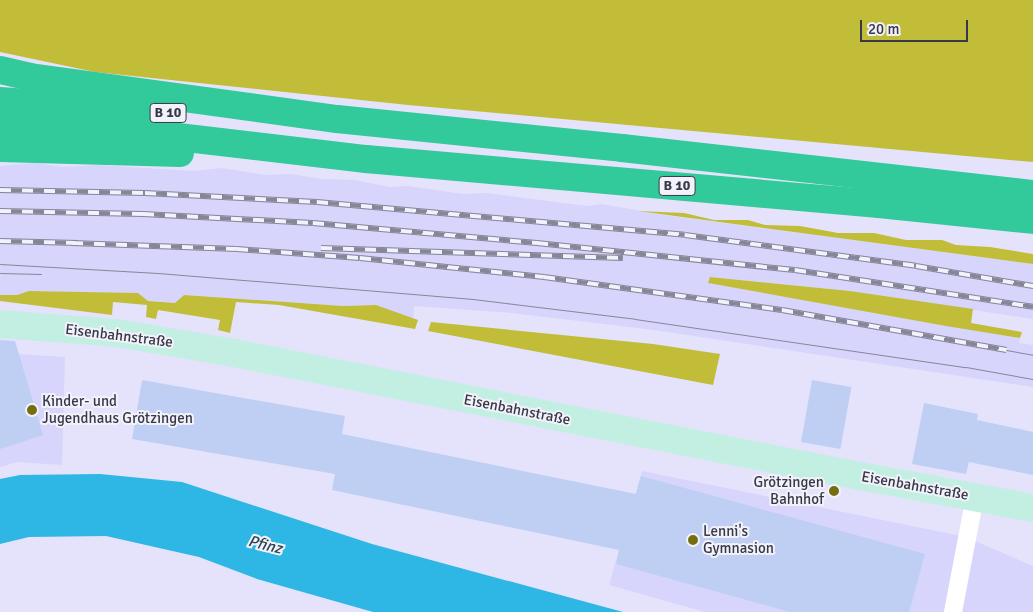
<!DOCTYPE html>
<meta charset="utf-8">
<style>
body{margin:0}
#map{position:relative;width:1033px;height:612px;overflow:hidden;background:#e4e3fb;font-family:Signika,sans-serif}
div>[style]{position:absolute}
.built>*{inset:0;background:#d7d5fb}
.green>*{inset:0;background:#c1bd38}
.water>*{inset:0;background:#2eb6e5}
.building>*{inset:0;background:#bfcff4;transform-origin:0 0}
.lane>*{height:18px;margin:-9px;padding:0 9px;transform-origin:9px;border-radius:9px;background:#fff}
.secondary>*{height:28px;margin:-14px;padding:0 14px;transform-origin:14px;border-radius:14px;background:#c2efe1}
.highway>*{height:28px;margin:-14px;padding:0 14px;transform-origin:14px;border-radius:14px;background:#32c99b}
.tram>*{height:1px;margin:-0.5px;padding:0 0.5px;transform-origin:0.5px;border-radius:0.5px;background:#878699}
.rail>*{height:5.5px;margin-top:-2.75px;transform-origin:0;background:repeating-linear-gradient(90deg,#f2f2fa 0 11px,#878699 0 22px);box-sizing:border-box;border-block:1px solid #878699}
.dots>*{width:14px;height:14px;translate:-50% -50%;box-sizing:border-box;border:2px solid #f2f2fa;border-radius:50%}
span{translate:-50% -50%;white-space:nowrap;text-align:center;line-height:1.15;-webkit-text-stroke:4px #f2f2fa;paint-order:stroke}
.shield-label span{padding:1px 4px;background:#f2f2fa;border:1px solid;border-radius:4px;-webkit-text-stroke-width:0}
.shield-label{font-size:14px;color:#393848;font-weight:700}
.street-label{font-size:15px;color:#393848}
.poi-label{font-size:15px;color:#393848}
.left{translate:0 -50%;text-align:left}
.right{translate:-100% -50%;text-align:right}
.water-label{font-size:16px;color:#2a4551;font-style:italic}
.scale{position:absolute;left:860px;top:20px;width:108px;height:22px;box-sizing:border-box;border:2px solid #393848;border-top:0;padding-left:6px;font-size:15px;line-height:18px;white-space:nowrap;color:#393848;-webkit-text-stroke:4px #f2f2fa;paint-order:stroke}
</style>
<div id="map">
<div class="built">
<div style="clip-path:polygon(36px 163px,63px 167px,98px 165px,193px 171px,222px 168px,265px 175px,291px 174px,322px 179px,355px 180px,390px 187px,408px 186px,463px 194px,486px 193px,587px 206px,602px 204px,663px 215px,1033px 264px,1033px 319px,850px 291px,710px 277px,708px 283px,1020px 338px,1019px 343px,1033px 345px,1033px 387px,654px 330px,512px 313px,414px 306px,413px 320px,376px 305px,343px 306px,184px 295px,175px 303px,148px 301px,138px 293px,29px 291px,17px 295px,0 295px,0 166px)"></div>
<div style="clip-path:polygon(0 353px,65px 357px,62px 465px,17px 462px,0 467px)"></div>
<div style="clip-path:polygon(642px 471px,966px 537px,1033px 566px,1033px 612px,705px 612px,609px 585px)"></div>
</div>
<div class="green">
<div style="clip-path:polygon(0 0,1033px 0,1033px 162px,408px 105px,95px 72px,0 52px)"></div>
<div style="clip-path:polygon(638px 211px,684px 213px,714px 220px,748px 220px,765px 225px,800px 226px,838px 233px,874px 233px,906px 240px,942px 240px,956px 245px,990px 247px,1033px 254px,1033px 264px)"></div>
<div style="clip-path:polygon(710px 277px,850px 291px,973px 309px,971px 323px,1022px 332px,1020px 338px,946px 326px,708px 283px)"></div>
<div style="clip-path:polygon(29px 291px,138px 293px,148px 301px,175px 303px,184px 295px,343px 306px,376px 305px,418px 320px,415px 329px,279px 305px,236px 302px,230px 333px,218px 330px,220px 320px,158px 310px,156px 319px,146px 317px,147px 305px,113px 302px,112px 315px,0 301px,0 295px,17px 295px)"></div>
<div style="clip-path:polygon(431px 322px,653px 344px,720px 354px,713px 385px,428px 331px)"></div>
</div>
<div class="water">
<div style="clip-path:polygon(100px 474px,182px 482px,372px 544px,623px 612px,373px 612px,257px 579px,199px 557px,106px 536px,29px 537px,0 544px,0 479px,20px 475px)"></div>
</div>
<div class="building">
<div style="clip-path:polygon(0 340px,15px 341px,43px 435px,0 449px)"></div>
<div style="clip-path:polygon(142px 380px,345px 416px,342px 434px,636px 494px,641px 476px,925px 554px,909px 612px,790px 612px,616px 564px,619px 550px,332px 490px,335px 474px,132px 439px)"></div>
<div style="left:812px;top:380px;width:40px;height:63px;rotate:10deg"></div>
<div style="clip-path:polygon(924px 403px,978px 414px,977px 420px,1033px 432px,1033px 475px,969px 462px,966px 474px,912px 464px)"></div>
</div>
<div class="lane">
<div style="left:953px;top:612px;width:117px;rotate:-79.2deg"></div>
</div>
<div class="secondary">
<div style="left:0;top:324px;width:116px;rotate:4.4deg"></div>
<div style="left:116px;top:333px;width:120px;rotate:9.6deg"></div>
<div style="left:234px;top:353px;width:622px;rotate:11.13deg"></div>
<div style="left:844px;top:473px;width:192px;rotate:10.5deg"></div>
</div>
<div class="highway">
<div style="left:0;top:70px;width:31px;rotate:13deg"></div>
<div style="left:30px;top:77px;width:310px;rotate:7.8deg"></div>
<div style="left:337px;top:119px;width:286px;rotate:5.8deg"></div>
<div style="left:622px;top:148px;width:414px;rotate:6.4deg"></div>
<div style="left:0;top:101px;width:170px;rotate:4deg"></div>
<div style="left:0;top:121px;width:144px;rotate:4.8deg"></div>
<div style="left:144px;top:133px;width:224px;rotate:6.7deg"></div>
<div style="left:366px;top:159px;width:515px;rotate:5.01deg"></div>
<div style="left:879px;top:204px;width:155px;rotate:5.9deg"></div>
<div style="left:0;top:148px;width:180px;rotate:1.6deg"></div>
</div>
<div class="tram">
<div style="left:0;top:264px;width:158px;rotate:3.3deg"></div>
<div style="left:158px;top:273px;width:316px;rotate:4.7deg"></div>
<div style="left:473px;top:299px;width:163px;rotate:7deg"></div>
<div style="left:635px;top:319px;width:334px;rotate:8.3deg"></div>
<div style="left:966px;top:367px;width:68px;rotate:10.2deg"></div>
<div style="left:0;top:273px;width:41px;rotate:1.4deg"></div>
<div style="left:1006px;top:350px;width:27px;rotate:10deg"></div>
</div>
<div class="rail">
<div style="left:0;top:190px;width:145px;rotate:1.2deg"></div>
<div style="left:145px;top:193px;width:172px;rotate:3deg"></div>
<div style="left:317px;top:202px;width:369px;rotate:5.1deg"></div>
<div style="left:685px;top:235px;width:233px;rotate:7.6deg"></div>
<div style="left:916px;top:266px;width:119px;rotate:9.7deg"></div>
<div style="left:0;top:211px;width:143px;rotate:1.2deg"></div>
<div style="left:143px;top:214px;width:170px;rotate:3deg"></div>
<div style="left:313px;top:223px;width:225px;rotate:5.1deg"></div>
<div style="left:537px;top:243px;width:259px;rotate:6deg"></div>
<div style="left:795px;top:270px;width:241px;rotate:8.8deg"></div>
<div style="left:0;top:241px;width:78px;rotate:1.5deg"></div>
<div style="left:72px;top:243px;width:165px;rotate:2.1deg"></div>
<div style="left:237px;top:249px;width:123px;rotate:4.2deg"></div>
<div style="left:360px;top:258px;width:185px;rotate:5.9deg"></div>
<div style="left:544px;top:277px;width:240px;rotate:7.9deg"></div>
<div style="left:782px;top:310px;width:228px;rotate:10.1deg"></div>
<div style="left:321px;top:248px;width:302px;rotate:1.9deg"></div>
</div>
<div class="dots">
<div style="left:32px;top:410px;background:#736f11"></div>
<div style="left:834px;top:491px;background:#736f11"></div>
<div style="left:693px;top:540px;background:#736f11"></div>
</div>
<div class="shield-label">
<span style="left:168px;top:113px">B 10</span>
<span style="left:677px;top:186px">B 10</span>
</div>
<div class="street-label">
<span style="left:119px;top:336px;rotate:7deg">Eisenbahnstraße</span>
<span style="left:517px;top:410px;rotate:11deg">Eisenbahnstraße</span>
<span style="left:915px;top:486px;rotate:10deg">Eisenbahnstraße</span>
</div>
<div class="poi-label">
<span class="left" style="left:42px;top:410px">Kinder- und<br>Jugendhaus Grötzingen</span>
<span class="right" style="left:824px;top:491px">Grötzingen<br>Bahnhof</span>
<span class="left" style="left:703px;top:540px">Lenni's<br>Gymnasion</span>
</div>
<div class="water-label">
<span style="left:265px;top:545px;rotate:14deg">Pfinz</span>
</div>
<div class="scale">20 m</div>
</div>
